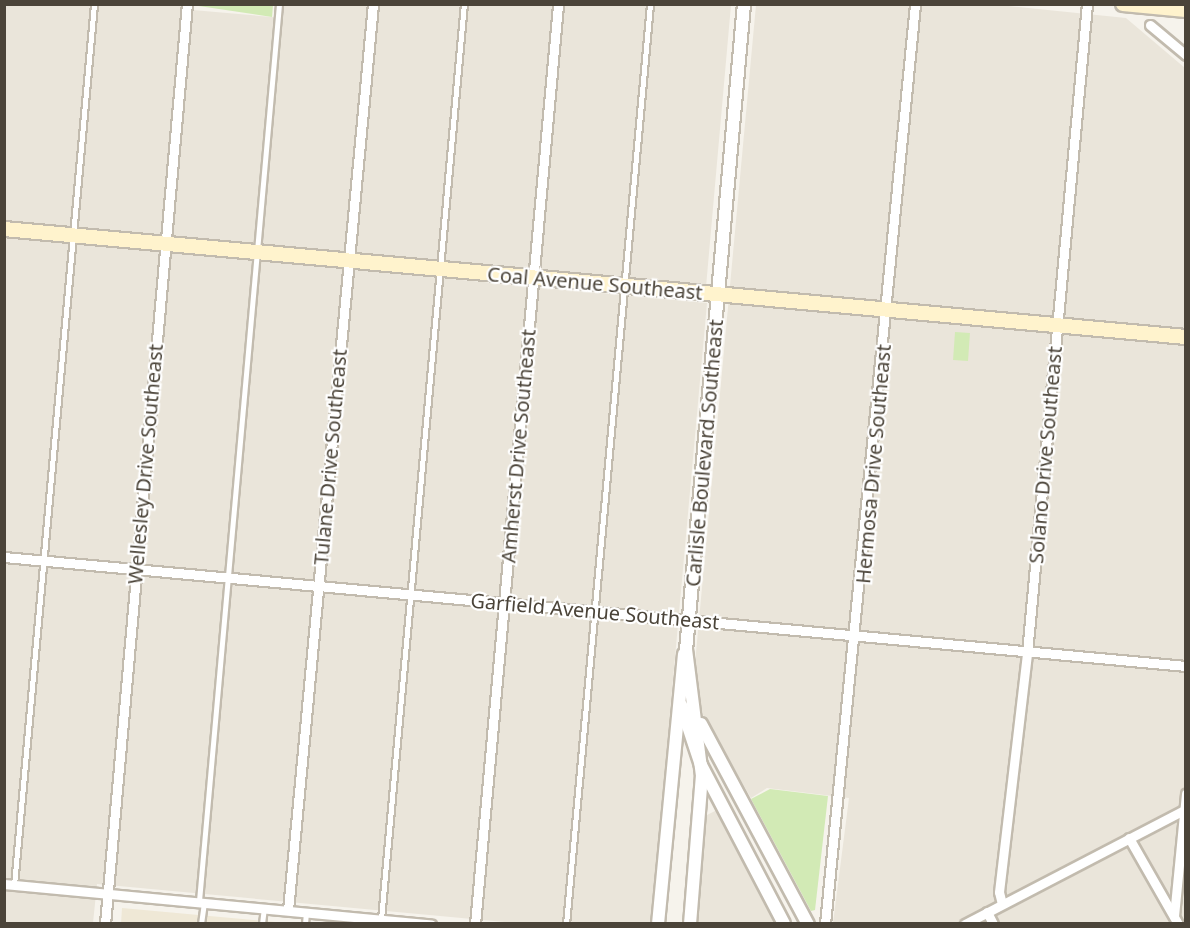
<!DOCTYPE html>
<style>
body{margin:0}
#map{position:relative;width:1190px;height:928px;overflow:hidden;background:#f6f3ec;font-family:"Noto Sans",sans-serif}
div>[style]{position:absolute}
.residential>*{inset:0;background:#eae5da}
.education>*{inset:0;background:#efe8d6}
.green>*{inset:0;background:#d2eab5;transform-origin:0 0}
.roads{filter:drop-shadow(2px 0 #c2bbae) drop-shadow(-2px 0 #c2bbae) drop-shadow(0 2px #c2bbae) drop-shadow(0 -2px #c2bbae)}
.service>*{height:4.5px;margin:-2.25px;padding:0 2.25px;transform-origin:2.25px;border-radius:2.25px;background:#fff}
.minor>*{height:9px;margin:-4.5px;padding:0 4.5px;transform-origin:4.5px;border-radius:4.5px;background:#fff}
.tertiary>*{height:12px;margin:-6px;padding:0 6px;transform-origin:6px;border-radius:6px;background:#fff}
.secondary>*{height:14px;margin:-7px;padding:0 7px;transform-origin:7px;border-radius:7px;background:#fff3cd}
span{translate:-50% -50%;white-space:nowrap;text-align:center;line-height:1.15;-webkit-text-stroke:4.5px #fff;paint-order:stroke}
.street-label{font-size:20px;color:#4b4439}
.frame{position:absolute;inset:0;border:6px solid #4b4439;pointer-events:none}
</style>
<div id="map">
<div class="residential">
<div style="clip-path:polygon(284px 4px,731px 5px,706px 287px,5px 230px,4px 5px,181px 5px,181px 9px,283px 18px)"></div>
<div style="clip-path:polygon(989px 4px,1126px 18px,1185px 68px,1185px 923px,833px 923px,849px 798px,767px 788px,751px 798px,703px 715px,694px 674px,756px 5px)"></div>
<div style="clip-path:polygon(4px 237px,707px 303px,651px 923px,515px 923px,97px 884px,93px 923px,5px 923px)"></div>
<div style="clip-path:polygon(717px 810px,776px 923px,696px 924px,703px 817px)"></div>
</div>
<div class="education">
<div style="clip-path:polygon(122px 908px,286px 923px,121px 924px)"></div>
</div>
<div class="green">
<div style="clip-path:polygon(192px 5px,192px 4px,273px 5px,272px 17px)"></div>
<div style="left:955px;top:332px;width:15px;height:28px;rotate:4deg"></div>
<div style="clip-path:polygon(770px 789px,828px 796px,815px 910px,811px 911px,751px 799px)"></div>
</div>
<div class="roads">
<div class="service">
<div style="left:14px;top:885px;width:885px;rotate:-84.81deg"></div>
<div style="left:199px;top:901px;width:901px;rotate:-84.9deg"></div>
<div style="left:381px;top:919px;width:919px;rotate:-84.82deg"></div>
<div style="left:201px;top:924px;width:22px;rotate:-82deg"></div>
<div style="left:262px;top:924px;width:16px;rotate:-83deg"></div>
<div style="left:305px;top:924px;width:12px;rotate:-85deg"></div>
<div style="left:566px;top:924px;width:924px;rotate:-84.78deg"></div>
</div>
<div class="minor">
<div style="left:1150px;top:25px;width:47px;rotate:39.8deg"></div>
<div style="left:4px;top:557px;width:1187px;rotate:5.27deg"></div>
<div style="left:1129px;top:838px;width:99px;rotate:60.3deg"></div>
<div style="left:4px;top:884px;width:429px;rotate:5.4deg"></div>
<div style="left:1002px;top:904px;width:12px;rotate:-104deg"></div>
<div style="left:999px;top:892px;width:241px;rotate:-83.3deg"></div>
<div style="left:1027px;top:653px;width:652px;rotate:-84.72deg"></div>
<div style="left:288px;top:910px;width:910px;rotate:-84.64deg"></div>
<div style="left:987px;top:912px;width:13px;rotate:63deg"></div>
<div style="left:1174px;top:916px;width:123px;rotate:-84.4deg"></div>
<div style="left:105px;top:924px;width:924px;rotate:-84.91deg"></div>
<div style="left:475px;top:924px;width:924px;rotate:-84.84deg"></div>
<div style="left:825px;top:924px;width:924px;rotate:-84.41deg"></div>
<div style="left:965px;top:924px;width:247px;rotate:-27.5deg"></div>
</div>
<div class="tertiary">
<div style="left:681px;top:705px;width:63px;rotate:71.6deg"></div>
<div style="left:701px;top:765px;width:179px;rotate:62.4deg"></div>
<div style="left:701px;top:724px;width:227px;rotate:61.9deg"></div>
<div style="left:658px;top:924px;width:271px;rotate:-84.5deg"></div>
<div style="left:690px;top:924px;width:148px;rotate:-85.4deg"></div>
<div style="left:702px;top:776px;width:127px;rotate:-97.2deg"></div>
<div style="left:686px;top:650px;width:649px;rotate:-84.87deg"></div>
</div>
<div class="secondary">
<div style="left:1123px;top:4px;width:63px;rotate:5.4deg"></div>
<div style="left:4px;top:229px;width:1187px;rotate:5.22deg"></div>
</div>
</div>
<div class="street-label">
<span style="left:595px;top:283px;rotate:5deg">Coal Avenue Southeast</span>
<span style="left:518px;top:446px;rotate:-85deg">Amherst Drive Southeast</span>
<span style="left:704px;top:453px;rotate:-85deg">Carlisle Boulevard Southeast</span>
<span style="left:1045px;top:455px;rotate:-85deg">Solano Drive Southeast</span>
<span style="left:330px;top:457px;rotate:-85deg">Tulane Drive Southeast</span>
<span style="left:145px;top:464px;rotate:-85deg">Wellesley Drive Southeast</span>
<span style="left:873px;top:464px;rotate:-85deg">Hermosa Drive Southeast</span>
<span style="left:595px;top:611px;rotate:5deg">Garfield Avenue Southeast</span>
</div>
<div class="frame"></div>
</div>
